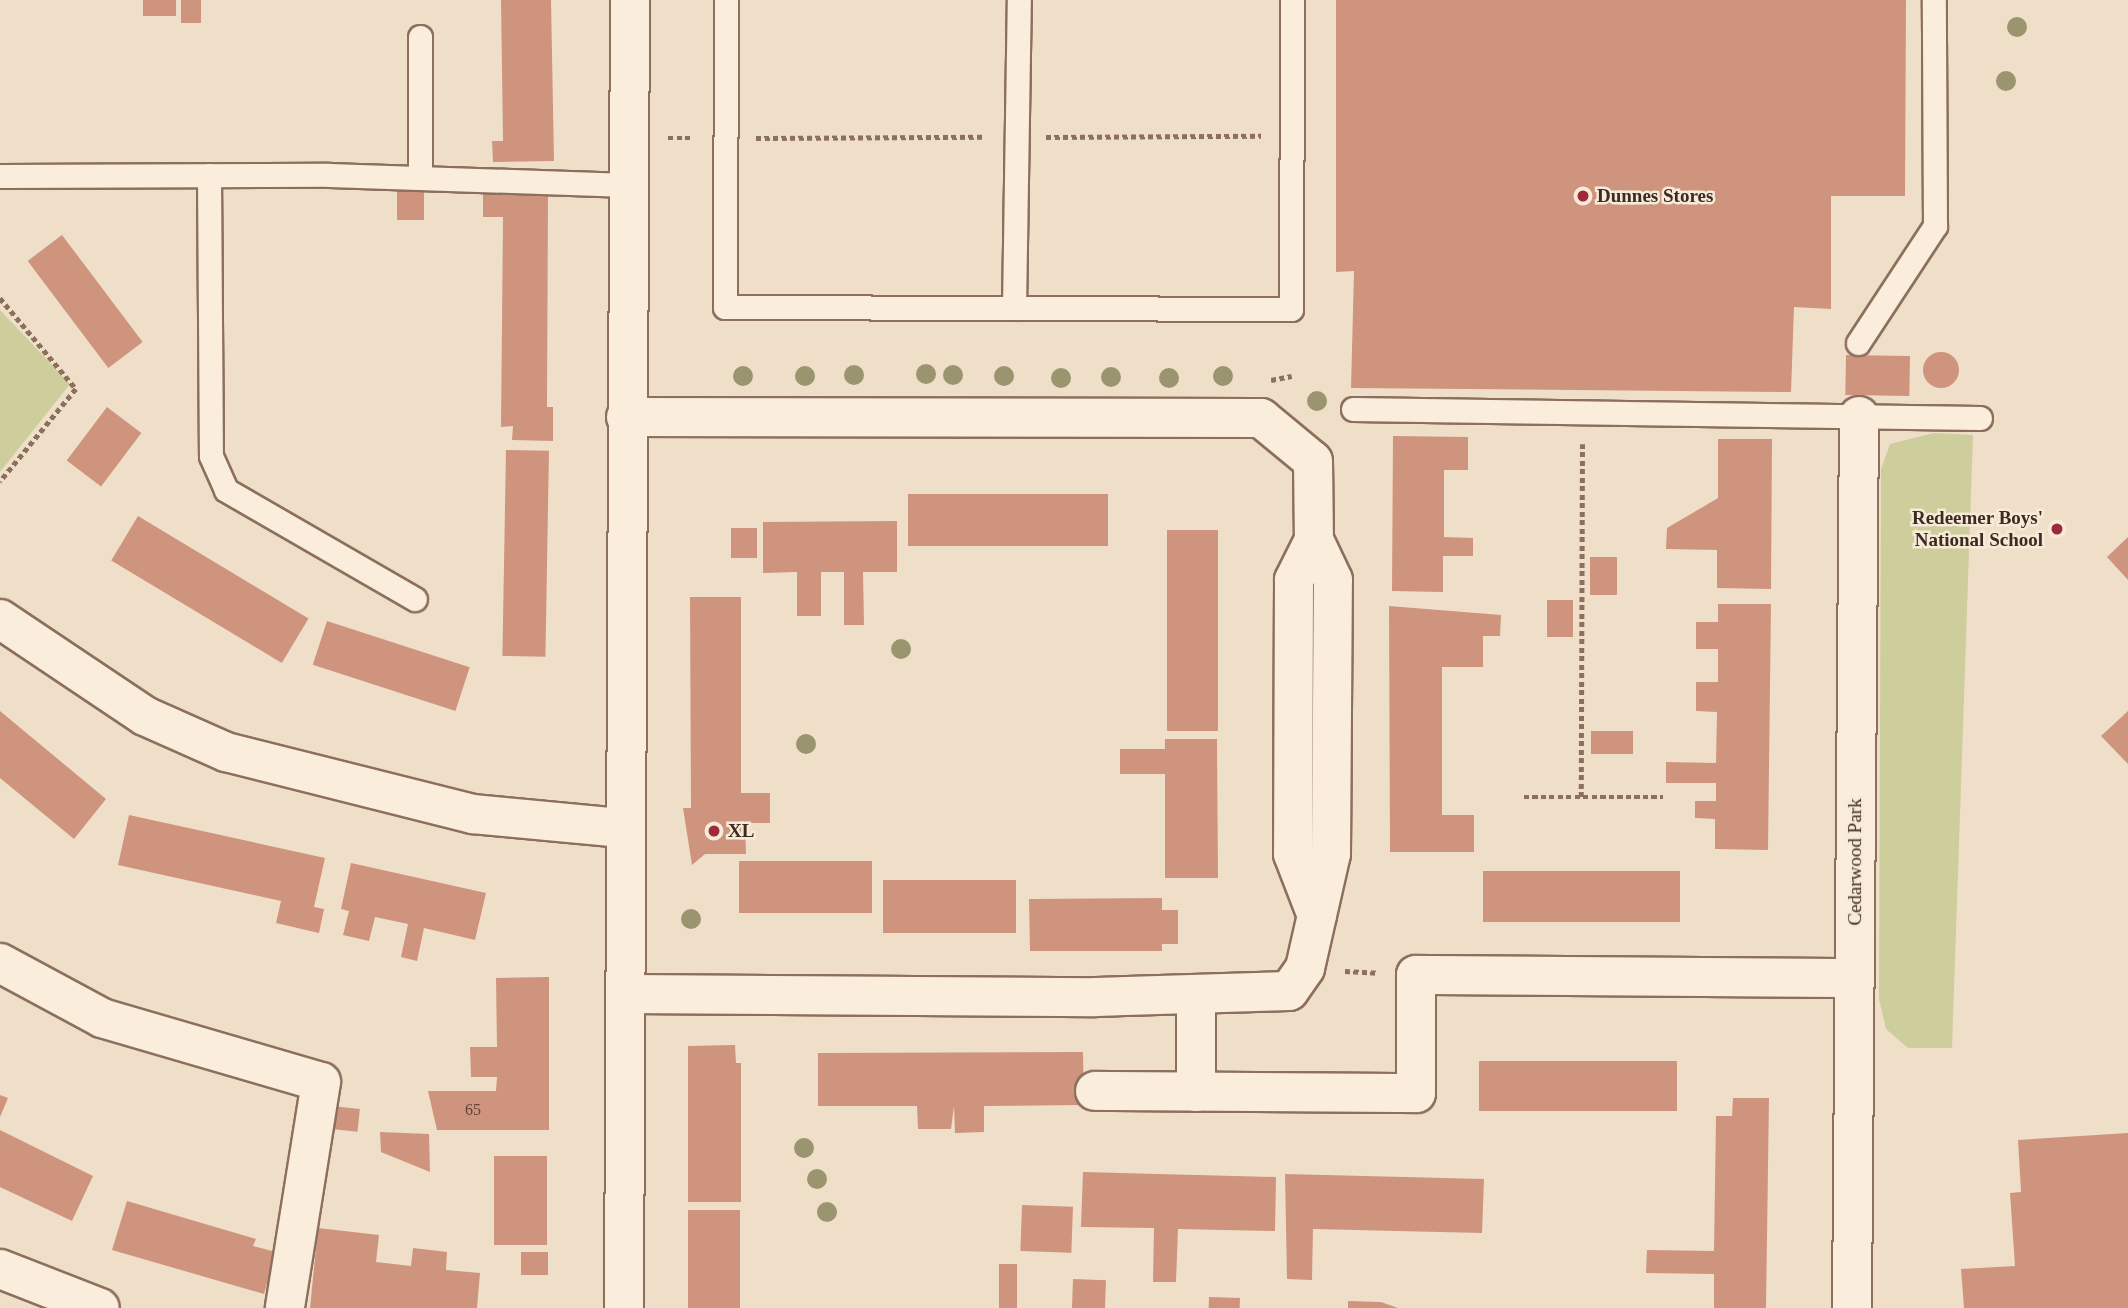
<!DOCTYPE html>
<style>
body{margin:0}
#map{position:relative;width:2128px;height:1308px;overflow:hidden;background:#f0dfc8;font-family:Georgia,serif}
div>[style]{position:absolute}
.green>*{inset:0;background:#cecd9c}
.building>*{inset:0;background:#ce947e;transform-origin:0 0}
.round{border-radius:50%}
.path>*{height:4.5px;margin-top:-2.25px;transform-origin:0;background:repeating-linear-gradient(90deg,#8c6f5d 0 5px,transparent 0 8.5px)}
.roads{filter:drop-shadow(2px 0 #8c6f5d) drop-shadow(-2px 0 #8c6f5d) drop-shadow(0 2px #8c6f5d) drop-shadow(0 -2px #8c6f5d)}
.service>*{height:23px;margin:-11.5px;padding:0 11.5px;transform-origin:11.5px;border-radius:11.5px;background:#faeddc}
.minor>*{height:38px;margin:-19px;padding:0 19px;transform-origin:19px;border-radius:19px;background:#faeddc}
.trees>*{width:20px;height:20px;margin:-10px;border-radius:50%;background:#9a956f}
.dots>*{width:19px;height:19px;translate:-50% -50%;box-sizing:border-box;border:4px solid #f7ead8;border-radius:50%}
span{translate:-50% -50%;white-space:nowrap;text-align:center;line-height:1.15;-webkit-text-stroke:5px #f7ead8;paint-order:stroke}
.number-label{font-size:16px;color:#614438}
.number-label span{-webkit-text-stroke-width:0}
.poi-label{font-size:19px;color:#3d2a20;font-weight:700}
.left{translate:0 -50%;text-align:left}
.right{translate:-100% -50%;text-align:right}
.street-label{font-size:19px;color:#3d2a20}
</style>
<div id="map">
<div class="green">
<div style="clip-path:polygon(0 310px,70px 384px,0 472px)"></div>
<div style="clip-path:polygon(1934px 433px,1973px 435px,1952px 1048px,1908px 1048px,1886px 1029px,1879px 999px,1881px 469px,1890px 444px)"></div>
</div>
<div class="building">
<div style="left:143px;top:0;width:33px;height:16px"></div>
<div style="left:181px;top:0;width:20px;height:23px"></div>
<div style="clip-path:polygon(501px 0,551px 0,554px 161px,493px 162px,492px 141px,503px 141px)"></div>
<div style="clip-path:polygon(1336px 0,1906px 0,1905px 196px,1831px 196px,1831px 309px,1794px 307px,1791px 392px,1351px 388px,1354px 271px,1336px 272px)"></div>
<div style="left:397px;top:191px;width:27px;height:29px"></div>
<div style="clip-path:polygon(483px 193px,548px 193px,547px 407px,553px 407px,553px 441px,512px 440px,513px 426px,501px 427px,503px 217px,483px 217px)"></div>
<div style="left:62px;top:235px;width:134px;height:43px;rotate:53deg"></div>
<div class="round" style="left:1923px;top:352px;width:36px;height:36px"></div>
<div style="left:1846px;top:355px;width:64px;height:40px;rotate:1deg"></div>
<div style="left:107px;top:407px;width:43px;height:67px;rotate:37deg"></div>
<div style="clip-path:polygon(1393px 436px,1468px 437px,1468px 470px,1444px 470px,1444px 537px,1473px 538px,1473px 556px,1443px 556px,1443px 592px,1392px 591px)"></div>
<div style="clip-path:polygon(1718px 439px,1772px 439px,1771px 589px,1717px 588px,1717px 550px,1666px 549px,1667px 528px,1718px 498px)"></div>
<div style="left:506px;top:450px;width:43px;height:206px;rotate:1deg"></div>
<div style="left:908px;top:494px;width:200px;height:52px"></div>
<div style="left:138px;top:516px;width:199px;height:52px;rotate:31deg"></div>
<div style="clip-path:polygon(897px 521px,897px 572px,863px 572px,864px 625px,844px 625px,844px 572px,821px 572px,821px 616px,797px 616px,797px 572px,763px 573px,763px 522px)"></div>
<div style="left:731px;top:528px;width:26px;height:30px"></div>
<div style="left:1167px;top:530px;width:51px;height:201px"></div>
<div style="clip-path:polygon(2128px 537px,2128px 580px,2107px 557px)"></div>
<div style="left:1590px;top:557px;width:27px;height:38px"></div>
<div style="clip-path:polygon(690px 597px,741px 597px,741px 793px,770px 793px,770px 823px,745px 823px,746px 854px,705px 854px,692px 865px,683px 808px,691px 808px)"></div>
<div style="left:1547px;top:600px;width:26px;height:37px"></div>
<div style="clip-path:polygon(1718px 604px,1771px 604px,1768px 850px,1715px 849px,1715px 819px,1695px 818px,1695px 801px,1716px 801px,1716px 783px,1666px 783px,1666px 762px,1716px 763px,1717px 712px,1696px 711px,1696px 682px,1718px 682px,1718px 649px,1696px 649px,1696px 622px,1718px 622px)"></div>
<div style="clip-path:polygon(1389px 606px,1501px 615px,1500px 636px,1483px 636px,1483px 667px,1442px 667px,1442px 815px,1474px 815px,1474px 852px,1390px 852px)"></div>
<div style="left:327px;top:621px;width:150px;height:46px;rotate:18deg"></div>
<div style="clip-path:polygon(0 711px,106px 799px,74px 839px,0 778px)"></div>
<div style="clip-path:polygon(2128px 711px,2128px 764px,2101px 736px)"></div>
<div style="left:1633px;top:731px;width:23px;height:42px;rotate:90deg"></div>
<div style="clip-path:polygon(1165px 739px,1217px 739px,1218px 878px,1165px 878px,1165px 774px,1120px 774px,1120px 749px,1165px 749px)"></div>
<div style="clip-path:polygon(129px 815px,325px 858px,314px 907px,324px 909px,319px 933px,276px 923px,281px 901px,118px 865px)"></div>
<div style="left:739px;top:861px;width:133px;height:52px"></div>
<div style="clip-path:polygon(351px 863px,486px 893px,475px 940px,424px 928px,417px 961px,401px 957px,408px 924px,375px 917px,369px 941px,343px 935px,349px 911px,341px 909px)"></div>
<div style="left:1483px;top:871px;width:197px;height:51px"></div>
<div style="left:883px;top:880px;width:133px;height:53px"></div>
<div style="clip-path:polygon(1162px 898px,1162px 910px,1178px 910px,1178px 944px,1162px 944px,1162px 951px,1030px 951px,1029px 899px)"></div>
<div style="clip-path:polygon(549px 977px,549px 1130px,437px 1130px,428px 1091px,496px 1091px,497px 1077px,471px 1077px,470px 1047px,497px 1047px,496px 978px)"></div>
<div style="clip-path:polygon(735px 1045px,736px 1063px,741px 1063px,741px 1202px,688px 1202px,688px 1046px)"></div>
<div style="clip-path:polygon(1083px 1052px,1084px 1105px,984px 1106px,984px 1132px,955px 1133px,954px 1106px,951px 1129px,918px 1129px,917px 1106px,818px 1106px,818px 1053px)"></div>
<div style="left:1479px;top:1061px;width:198px;height:50px"></div>
<div style="clip-path:polygon(0 1095px,8px 1098px,0 1117px)"></div>
<div style="clip-path:polygon(1733px 1098px,1769px 1098px,1766px 1308px,1714px 1308px,1714px 1274px,1646px 1273px,1647px 1250px,1714px 1251px,1716px 1116px,1732px 1116px)"></div>
<div style="left:332px;top:1106px;width:28px;height:23px;rotate:6deg"></div>
<div style="clip-path:polygon(0 1130px,93px 1176px,72px 1221px,0 1187px)"></div>
<div style="clip-path:polygon(380px 1132px,429px 1134px,430px 1172px,381px 1152px)"></div>
<div style="clip-path:polygon(2128px 1133px,2128px 1308px,1964px 1308px,1961px 1269px,2015px 1266px,2010px 1193px,2021px 1192px,2018px 1140px)"></div>
<div style="left:494px;top:1156px;width:53px;height:89px"></div>
<div style="clip-path:polygon(1083px 1172px,1276px 1177px,1275px 1231px,1178px 1229px,1176px 1282px,1153px 1282px,1154px 1228px,1081px 1227px)"></div>
<div style="clip-path:polygon(1285px 1174px,1484px 1179px,1482px 1233px,1313px 1229px,1312px 1280px,1287px 1279px)"></div>
<div style="clip-path:polygon(127px 1201px,256px 1239px,253px 1246px,276px 1252px,264px 1294px,112px 1250px)"></div>
<div style="left:1022px;top:1205px;width:51px;height:46px;rotate:2deg"></div>
<div style="left:688px;top:1210px;width:52px;height:98px"></div>
<div style="clip-path:polygon(318px 1228px,379px 1235px,376px 1262px,411px 1266px,413px 1248px,447px 1252px,446px 1270px,480px 1273px,477px 1308px,310px 1308px)"></div>
<div style="left:521px;top:1252px;width:27px;height:23px"></div>
<div style="left:999px;top:1264px;width:18px;height:44px"></div>
<div style="left:1073px;top:1279px;width:33px;height:29px;rotate:2deg"></div>
<div style="left:1209px;top:1297px;width:31px;height:11px;rotate:2deg"></div>
<div style="clip-path:polygon(1348px 1301px,1381px 1302px,1398px 1308px,1348px 1308px)"></div>
</div>
<div class="path">
<div style="left:1046px;top:137px;width:215px;rotate:-0.3deg"></div>
<div style="left:668px;top:138px;width:26px"></div>
<div style="left:756px;top:138px;width:229px;rotate:-0.3deg"></div>
<div style="left:0;top:298px;width:119px;rotate:50.1deg"></div>
<div style="left:76px;top:389px;width:120px;rotate:129.3deg"></div>
<div style="left:1271px;top:380px;width:21px;rotate:-11deg"></div>
<div style="left:1524px;top:797px;width:139px"></div>
<div style="left:1581px;top:797px;width:353px;rotate:-89.8deg"></div>
<div style="left:1345px;top:971px;width:33px;rotate:3deg"></div>
</div>
<div class="roads">
<div class="service">
<div style="left:726px;top:0;width:307px;rotate:90.2deg"></div>
<div style="left:725px;top:307px;width:566px;rotate:0.2deg"></div>
<div style="left:1291px;top:309px;width:309px;rotate:-89.8deg"></div>
<div style="left:209px;top:175px;width:281px;rotate:89.6deg"></div>
<div style="left:211px;top:456px;width:37px;rotate:66deg"></div>
<div style="left:226px;top:490px;width:218px;rotate:30deg"></div>
<div style="left:0;top:176px;width:329px;rotate:-0.2deg"></div>
<div style="left:329px;top:175px;width:299px;rotate:1.9deg"></div>
<div style="left:420px;top:178px;width:141px;rotate:-90deg"></div>
<div style="left:1014px;top:308px;width:308px;rotate:-89.1deg"></div>
<div style="left:1858px;top:343px;width:140px;rotate:-56.7deg"></div>
<div style="left:1935px;top:226px;width:226px;rotate:-90.3deg"></div>
<div style="left:1353px;top:409px;width:627px;rotate:0.82deg"></div>
</div>
<div class="minor">
<div style="left:626px;top:417px;width:635px;rotate:0.09deg"></div>
<div style="left:1261px;top:418px;width:67px;rotate:39.6deg"></div>
<div style="left:1313px;top:461px;width:79px;rotate:89.3deg"></div>
<div style="left:0;top:619px;width:174px;rotate:33.8deg"></div>
<div style="left:145px;top:716px;width:89px;rotate:24deg"></div>
<div style="left:226px;top:752px;width:255px;rotate:14.1deg"></div>
<div style="left:473px;top:814px;width:150px;rotate:5.4deg"></div>
<div style="left:0;top:963px;width:116px;rotate:28.3deg"></div>
<div style="left:102px;top:1018px;width:228px;rotate:16.3deg"></div>
<div style="left:321px;top:1082px;width:229px;rotate:99.1deg"></div>
<div style="left:628px;top:994px;width:468px;rotate:0.4deg"></div>
<div style="left:1096px;top:997px;width:193px;rotate:-1.8deg"></div>
<div style="left:1289px;top:991px;width:28px;rotate:-55deg"></div>
<div style="left:1305px;top:968px;width:117px;rotate:-77.2deg"></div>
<div style="left:1331px;top:854px;width:274px;rotate:-89.6deg"></div>
<div style="left:1333px;top:580px;width:44px;rotate:-115.4deg"></div>
<div style="left:1314px;top:540px;width:45px;rotate:116.6deg"></div>
<div style="left:1294px;top:580px;width:274px;rotate:90.2deg"></div>
<div style="left:1293px;top:854px;width:66px;rotate:68.8deg"></div>
<div style="left:1095px;top:1091px;width:321px;rotate:0.4deg"></div>
<div style="left:1416px;top:1093px;width:118px;rotate:-90deg"></div>
<div style="left:1416px;top:975px;width:438px;rotate:0.4deg"></div>
<div style="left:1196px;top:1092px;width:96px;rotate:-90deg"></div>
<div style="left:0;top:1269px;width:107px;rotate:21.3deg"></div>
<div style="left:624px;top:1308px;width:1308px;rotate:-89.74deg"></div>
<div style="left:1852px;top:1308px;width:892px;rotate:-89.55deg"></div>
</div>
</div>
<div class="trees">
<div style="left:2017px;top:27px"></div>
<div style="left:2006px;top:81px"></div>
<div style="left:926px;top:374px"></div>
<div style="left:854px;top:375px"></div>
<div style="left:953px;top:375px"></div>
<div style="left:743px;top:376px"></div>
<div style="left:805px;top:376px"></div>
<div style="left:1004px;top:376px"></div>
<div style="left:1223px;top:376px"></div>
<div style="left:1111px;top:377px"></div>
<div style="left:1061px;top:378px"></div>
<div style="left:1169px;top:378px"></div>
<div style="left:1317px;top:401px"></div>
<div style="left:901px;top:649px"></div>
<div style="left:806px;top:744px"></div>
<div style="left:691px;top:919px"></div>
<div style="left:804px;top:1148px"></div>
<div style="left:817px;top:1179px"></div>
<div style="left:827px;top:1212px"></div>
</div>
<div class="dots">
<div style="left:1583px;top:196px;background:#9d2b3c"></div>
<div style="left:2057px;top:529px;background:#9d2b3c"></div>
<div style="left:714px;top:831px;background:#9d2b3c"></div>
</div>
<div class="number-label">
<span style="left:473px;top:1110px">65</span>
</div>
<div class="poi-label">
<span class="left" style="left:1597px;top:196px">Dunnes Stores</span>
<span class="right" style="left:2043px;top:529px">Redeemer Boys'<br>National School</span>
<span class="left" style="left:728px;top:831px">XL</span>
</div>
<div class="street-label">
<span style="left:1855px;top:862px;rotate:-90deg">Cedarwood Park</span>
</div>
</div>
